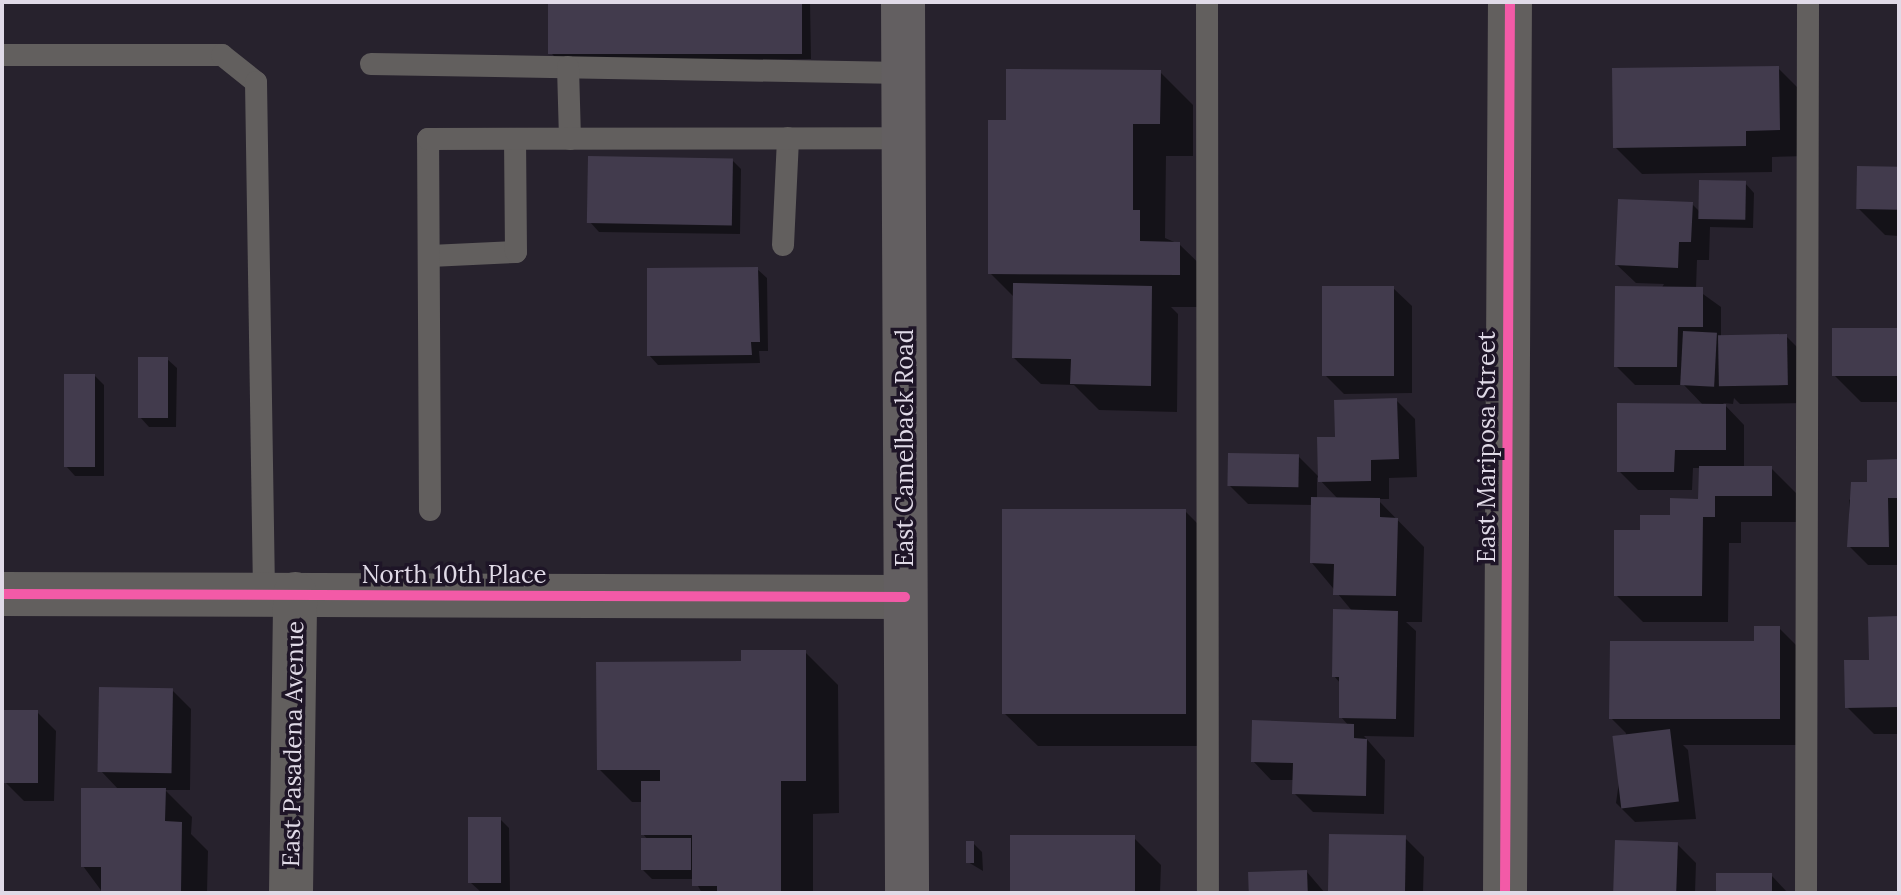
<!DOCTYPE html>
<style>
body{margin:0}
#map{position:relative;width:1901px;height:895px;overflow:hidden;background:#27222d;font-family:Lora,serif}
div>[style]{position:absolute}
.shadow>*{inset:0;background:#0007}
.building>*{inset:0;background:#423b4d;transform-origin:0 0}
.service>*{height:22px;margin:-11px;padding:0 11px;transform-origin:11px;border-radius:11px;background:#625f5e}
.minor>*{height:44px;margin:-22px;padding:0 22px;transform-origin:22px;border-radius:22px;background:#625f5e}
.primary>*{height:44px;margin:-22px;padding:0 22px;transform-origin:22px;border-radius:22px;background:#635f61}
.cycleway>*{height:10px;margin:-5px;padding:0 5px;transform-origin:5px;border-radius:5px;background:#f35aa7}
span{translate:-50% -50%;white-space:nowrap;text-align:center;line-height:1.15;-webkit-text-stroke:7px #1e1527;paint-order:stroke}
.street-label{font-size:24px;color:#e0dae7}
.frame{position:absolute;inset:0;border:4px solid #e0dae7;pointer-events:none}
</style>
<div id="map">
<div class="shadow">
<div style="clip-path:polygon(550px 2px,810px 2px,811px 59px,560px 62px,551px 53px)"></div>
<div style="clip-path:polygon(1778px 68px,1805px 95px,1806px 156px,1772px 157px,1772px 172px,1642px 174px,1615px 147px)"></div>
<div style="clip-path:polygon(1160px 72px,1193px 105px,1193px 156px,1166px 156px,1165px 238px,1179px 244px,1213px 277px,1213px 307px,1171px 307px,1178px 314px,1177px 412px,1099px 410px,1074px 385px,1041px 384px,1014px 358px,1015px 298px,990px 273px,1008px 122px)"></div>
<div style="clip-path:polygon(732px 160px,741px 169px,740px 234px,599px 232px,590px 222px)"></div>
<div style="clip-path:polygon(1899px 169px,1899px 236px,1885px 235px,1858px 208px)"></div>
<div style="clip-path:polygon(1745px 183px,1754px 193px,1753px 228px,1710px 227px,1709px 260px,1697px 260px,1696px 289px,1721px 307px,1721px 337px,1786px 336px,1805px 355px,1806px 403px,1740px 404px,1734px 398px,1733px 404px,1723px 403px,1744px 425px,1744px 468px,1771px 468px,1798px 495px,1798px 522px,1741px 522px,1741px 543px,1729px 543px,1728px 622px,1643px 622px,1616px 595px,1642px 532px,1700px 501px,1701px 468px,1693px 468px,1692px 490px,1638px 490px,1619px 471px,1704px 406px,1684px 385px,1635px 385px,1616px 366px,1664px 284px,1636px 283px,1617px 265px,1692px 204px,1700px 212px)"></div>
<div style="clip-path:polygon(757px 269px,767px 278px,768px 351px,759px 351px,760px 363px,658px 365px,649px 355px)"></div>
<div style="clip-path:polygon(1393px 288px,1412px 306px,1412px 393px,1344px 394px,1325px 375px)"></div>
<div style="clip-path:polygon(1899px 330px,1899px 402px,1861px 402px,1834px 375px)"></div>
<div style="clip-path:polygon(167px 359px,177px 368px,176px 427px,149px 427px,140px 417px)"></div>
<div style="clip-path:polygon(95px 376px,104px 385px,104px 476px,75px 476px,66px 466px)"></div>
<div style="clip-path:polygon(evenodd,1396px 400px,1415px 419px,1417px 477px,1389px 478px,1389px 499px,1377px 499px,1424px 547px,1422px 622px,1406px 622px,1416px 631px,1414px 737px,1364px 736px,1385px 760px,1384px 814px,1313px 812px,1294px 793px,1295px 780px,1271px 780px,1253px 761px,1349px 726px,1341px 717px,1341px 684px,1334px 676px,1353px 612px,1312px 563px,1313px 505px,1248px 504px,1229px 485px,1298px 456px,1320px 478px,1338px 439px,1396px 400px,1317px 477px,1339px 500px,1317px 499px,1317px 477px)"></div>
<div style="clip-path:polygon(1899px 461px,1899px 565px,1868px 565px,1849px 546px,1849px 500px)"></div>
<div style="clip-path:polygon(1185px 511px,1218px 544px,1213px 746px,1038px 746px,1004px 713px)"></div>
<div style="clip-path:polygon(1899px 618px,1899px 734px,1874px 734px,1847px 707px)"></div>
<div style="clip-path:polygon(1779px 628px,1806px 655px,1806px 745px,1683px 745px,1688px 750px,1696px 819px,1635px 822px,1616px 803px,1626px 733px,1611px 718px)"></div>
<div style="clip-path:polygon(805px 652px,838px 685px,839px 813px,813px 814px,813px 893px,702px 893px,694px 879px,652px 879px,643px 870px,648px 840px,643px 834px,643px 802px,632px 802px,599px 769px,743px 664px)"></div>
<div style="clip-path:polygon(172px 690px,191px 709px,190px 790px,165px 790px,192px 817px,191px 834px,208px 851px,207px 893px,103px 893px,83px 866px,119px 790px,101px 771px)"></div>
<div style="clip-path:polygon(37px 712px,56px 731px,54px 801px,24px 801px,5px 782px)"></div>
<div style="clip-path:polygon(500px 819px,509px 828px,510px 891px,481px 892px,471px 883px)"></div>
<div style="clip-path:polygon(1134px 838px,1161px 865px,1160px 893px,1011px 893px)"></div>
<div style="clip-path:polygon(1405px 838px,1424px 857px,1423px 893px,1330px 893px)"></div>
<div style="clip-path:polygon(973px 843px,982px 852px,983px 871px,968px 862px)"></div>
<div style="clip-path:polygon(1677px 844px,1696px 863px,1695px 893px,1616px 893px)"></div>
<div style="clip-path:polygon(1307px 872px,1325px 893px,1250px 893px)"></div>
<div style="clip-path:polygon(1771px 875px,1788px 893px,1719px 893px)"></div>
</div>
<div class="building">
<div style="left:548px;top:2px;width:254px;height:52px"></div>
<div style="clip-path:polygon(1779px 66px,1780px 130px,1746px 131px,1746px 146px,1613px 148px,1612px 68px)"></div>
<div style="clip-path:polygon(1006px 69px,1161px 70px,1160px 124px,1133px 124px,1133px 210px,1140px 210px,1140px 241px,1180px 242px,1180px 275px,988px 274px,988px 120px,1006px 120px)"></div>
<div style="left:588px;top:156px;width:145px;height:67px;rotate:1deg"></div>
<div style="left:1857px;top:166px;width:42px;height:43px;rotate:1deg"></div>
<div style="left:1699px;top:180px;width:47px;height:39px;rotate:1deg"></div>
<div style="clip-path:polygon(1618px 199px,1693px 202px,1691px 242px,1679px 242px,1678px 268px,1615px 265px)"></div>
<div style="clip-path:polygon(758px 267px,760px 342px,751px 342px,752px 355px,647px 356px,647px 268px)"></div>
<div style="clip-path:polygon(1013px 283px,1152px 286px,1151px 386px,1070px 384px,1071px 359px,1012px 358px)"></div>
<div style="left:1322px;top:286px;width:72px;height:90px"></div>
<div style="clip-path:polygon(1615px 286px,1703px 287px,1703px 327px,1678px 327px,1677px 367px,1614px 367px)"></div>
<div style="left:1832px;top:328px;width:67px;height:48px"></div>
<div style="left:1683px;top:331px;width:34px;height:54px;rotate:3deg"></div>
<div style="left:1787px;top:334px;width:51px;height:69px;rotate:89deg"></div>
<div style="left:138px;top:357px;width:30px;height:61px"></div>
<div style="left:64px;top:374px;width:31px;height:93px"></div>
<div style="clip-path:polygon(1397px 398px,1399px 459px,1371px 460px,1371px 481px,1318px 482px,1317px 437px,1335px 437px,1334px 400px)"></div>
<div style="clip-path:polygon(1617px 403px,1726px 404px,1726px 450px,1675px 450px,1674px 472px,1617px 472px)"></div>
<div style="left:1228px;top:453px;width:71px;height:33px;rotate:1deg"></div>
<div style="clip-path:polygon(1899px 459px,1899px 498px,1888px 498px,1889px 547px,1847px 547px,1851px 482px,1867px 482px,1867px 460px)"></div>
<div style="clip-path:polygon(1699px 466px,1772px 466px,1772px 496px,1715px 496px,1715px 517px,1703px 517px,1702px 596px,1614px 596px,1614px 530px,1640px 530px,1640px 515px,1670px 515px,1670px 498px,1698px 499px)"></div>
<div style="clip-path:polygon(1311px 497px,1380px 498px,1380px 517px,1398px 518px,1396px 596px,1333px 595px,1334px 564px,1310px 563px)"></div>
<div style="left:1002px;top:509px;width:184px;height:205px"></div>
<div style="clip-path:polygon(1333px 609px,1398px 611px,1396px 719px,1339px 718px,1339px 677px,1332px 677px)"></div>
<div style="clip-path:polygon(1899px 616px,1899px 707px,1845px 708px,1844px 660px,1869px 660px,1868px 617px)"></div>
<div style="clip-path:polygon(1754px 626px,1780px 626px,1780px 719px,1609px 719px,1610px 641px,1754px 641px)"></div>
<div style="clip-path:polygon(741px 650px,806px 650px,806px 781px,781px 781px,781px 893px,717px 893px,717px 886px,692px 886px,692px 835px,641px 835px,641px 781px,660px 781px,660px 770px,597px 770px,596px 662px,741px 661px)"></div>
<div style="left:99px;top:687px;width:74px;height:85px;rotate:1deg"></div>
<div style="left:4px;top:710px;width:34px;height:73px"></div>
<div style="clip-path:polygon(1252px 720px,1354px 724px,1354px 738px,1367px 739px,1366px 796px,1292px 794px,1293px 763px,1251px 762px)"></div>
<div style="left:1670px;top:729px;width:73px;height:58px;rotate:83deg"></div>
<div style="clip-path:polygon(81px 788px,166px 788px,165px 821px,182px 822px,181px 893px,101px 893px,101px 867px,81px 867px)"></div>
<div style="left:468px;top:817px;width:33px;height:66px"></div>
<div style="left:1329px;top:834px;width:77px;height:59px;rotate:1deg"></div>
<div style="left:1010px;top:835px;width:125px;height:58px"></div>
<div style="left:641px;top:838px;width:50px;height:32px"></div>
<div style="left:1615px;top:840px;width:63px;height:53px;rotate:2deg"></div>
<div style="left:966px;top:841px;width:8px;height:22px"></div>
<div style="left:1307px;top:870px;width:23px;height:59px;rotate:88deg"></div>
<div style="left:1772px;top:873px;width:20px;height:56px;rotate:90deg"></div>
</div>
<div class="service">
<div style="left:1207px;top:2px;width:891px;rotate:89.94deg"></div>
<div style="left:2px;top:55px;width:220px"></div>
<div style="left:222px;top:55px;width:43px;rotate:38.5deg"></div>
<div style="left:256px;top:82px;width:512px;rotate:89.1deg"></div>
<div style="left:371px;top:64px;width:532px;rotate:0.97deg"></div>
<div style="left:568px;top:67px;width:72px;rotate:88.4deg"></div>
<div style="left:783px;top:245px;width:107px;rotate:-87.3deg"></div>
<div style="left:430px;top:256px;width:86px;rotate:-2.7deg"></div>
<div style="left:516px;top:252px;width:112px;rotate:-90.5deg"></div>
<div style="left:430px;top:510px;width:371px;rotate:-90.3deg"></div>
<div style="left:428px;top:139px;width:475px;rotate:-0.1deg"></div>
<div style="left:1806px;top:893px;width:891px;rotate:-89.87deg"></div>
</div>
<div class="minor">
<div style="left:2px;top:594px;width:903px;rotate:0.19deg"></div>
<div style="left:291px;top:893px;width:299px;rotate:-89.2deg"></div>
<div style="left:1505px;top:893px;width:891px;rotate:-89.68deg"></div>
</div>
<div class="primary">
<div style="left:903px;top:2px;width:891px;rotate:89.74deg"></div>
</div>
<div class="cycleway">
<div style="left:2px;top:594px;width:903px;rotate:0.19deg"></div>
<div style="left:1505px;top:893px;width:891px;rotate:-89.68deg"></div>
</div>
<div class="street-label">
<span style="left:1487px;top:447px;rotate:-90deg">East Mariposa Street</span>
<span style="left:905px;top:448px;rotate:-90deg">East Camelback Road</span>
<span style="left:454px;top:575px">North 10th Place</span>
<span style="left:293px;top:744px;rotate:-89deg">East Pasadena Avenue</span>
</div>
<div class="frame"></div>
</div>
